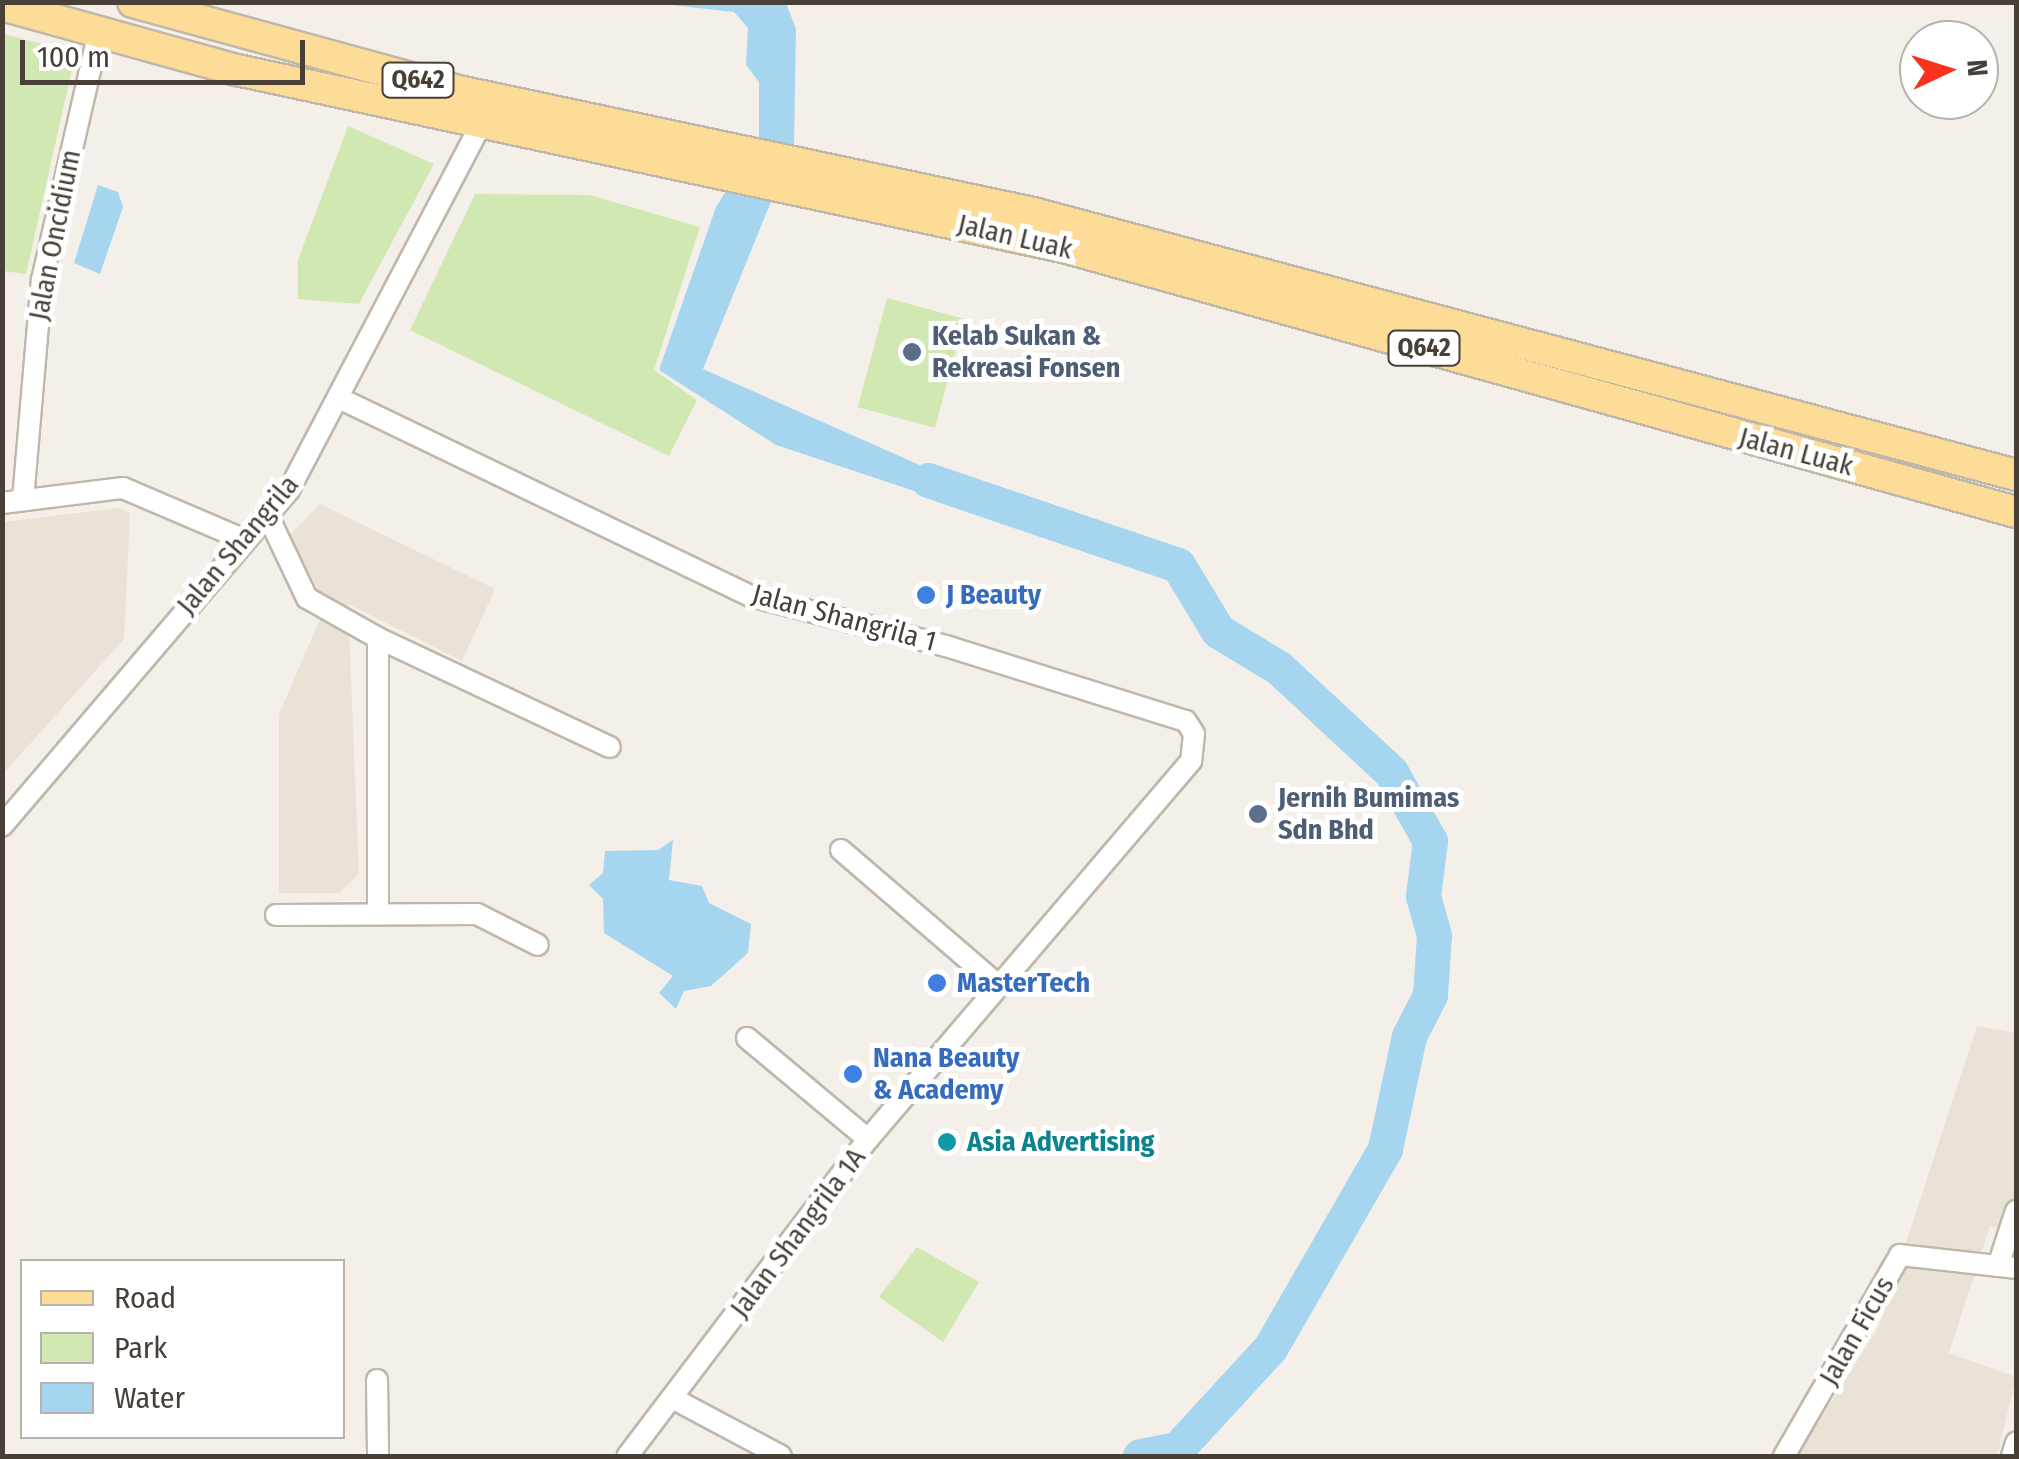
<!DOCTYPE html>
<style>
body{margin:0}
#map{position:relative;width:2019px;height:1459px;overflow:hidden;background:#f4f0e9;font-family:"Fira Sans Condensed",sans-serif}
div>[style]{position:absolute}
.residential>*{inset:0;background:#e8e2d7}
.green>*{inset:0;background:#d2e8b2;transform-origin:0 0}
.water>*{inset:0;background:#a6d5f0}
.river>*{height:35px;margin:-17.5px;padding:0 17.5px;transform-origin:17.5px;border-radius:17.5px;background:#a6d5f0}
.roads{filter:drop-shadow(2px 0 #c0b7ab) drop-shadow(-2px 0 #c0b7ab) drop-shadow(0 2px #c0b7ab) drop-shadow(0 -2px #c0b7ab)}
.street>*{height:20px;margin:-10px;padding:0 10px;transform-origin:10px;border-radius:10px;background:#fff}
.primary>*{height:30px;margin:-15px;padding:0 15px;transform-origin:15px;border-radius:15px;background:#fddc98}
.dots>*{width:28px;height:28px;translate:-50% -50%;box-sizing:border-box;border:5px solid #fff;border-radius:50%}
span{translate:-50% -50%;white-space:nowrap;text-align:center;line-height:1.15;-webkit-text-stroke:10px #fff;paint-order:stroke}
.shield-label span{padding:2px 8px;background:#fff;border:2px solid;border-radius:8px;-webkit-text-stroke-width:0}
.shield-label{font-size:25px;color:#484037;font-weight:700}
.street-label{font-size:28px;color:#484037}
.service-label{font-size:28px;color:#4e5e75;font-weight:700}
.left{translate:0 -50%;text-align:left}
.shop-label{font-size:28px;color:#366cbe;font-weight:700}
.culture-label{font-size:28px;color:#0d838f;font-weight:700}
.frame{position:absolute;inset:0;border:5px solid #484037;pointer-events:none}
.legend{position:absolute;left:20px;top:1259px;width:325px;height:180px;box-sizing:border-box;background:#fff;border:2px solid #b6b3af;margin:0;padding:12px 18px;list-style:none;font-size:30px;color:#484037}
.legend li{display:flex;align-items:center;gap:20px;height:50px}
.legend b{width:50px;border:2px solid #b6b3af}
.north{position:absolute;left:1899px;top:20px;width:100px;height:100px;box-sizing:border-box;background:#fff;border:2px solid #b6b3af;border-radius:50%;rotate:86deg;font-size:28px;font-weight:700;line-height:40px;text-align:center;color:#484037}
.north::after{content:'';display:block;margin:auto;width:35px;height:45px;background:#f8321c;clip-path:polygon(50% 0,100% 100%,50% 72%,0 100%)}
.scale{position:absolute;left:20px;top:40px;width:285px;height:45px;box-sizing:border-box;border:5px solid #484037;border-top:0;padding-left:12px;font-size:30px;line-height:35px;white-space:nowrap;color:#484037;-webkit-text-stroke:8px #fff;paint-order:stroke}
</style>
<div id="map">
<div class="residential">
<div style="clip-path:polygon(320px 504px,495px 589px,462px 661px,348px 604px,359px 874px,339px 893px,279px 893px,279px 714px,326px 605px,290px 535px)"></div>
<div style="clip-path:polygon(119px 508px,130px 513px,124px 639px,3px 774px,3px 522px)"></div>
<div style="clip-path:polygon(1977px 1026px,2016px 1033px,2016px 1231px,1990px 1226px,1949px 1353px,2016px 1377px,1997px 1456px,1797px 1456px,1878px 1328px)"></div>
</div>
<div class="green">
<div style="clip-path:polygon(3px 34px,76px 52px,26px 274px,3px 271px)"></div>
<div style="clip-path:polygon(348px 126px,434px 164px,359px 304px,298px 299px,298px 260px)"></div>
<div style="clip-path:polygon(475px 194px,590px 195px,700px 227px,654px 370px,697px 400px,669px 456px,410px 330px)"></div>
<div style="left:887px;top:298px;width:80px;height:113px;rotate:15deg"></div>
<div style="clip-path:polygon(917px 1247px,979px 1282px,943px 1342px,879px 1297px)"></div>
</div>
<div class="water">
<div style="clip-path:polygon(654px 3px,786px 3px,796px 29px,794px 145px,703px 369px,922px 466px,970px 499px,938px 499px,776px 445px,659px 370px,716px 207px,759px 138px,759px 82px,746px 65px,748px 28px,734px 12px)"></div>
<div style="clip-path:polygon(98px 185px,118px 192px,123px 207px,100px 274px,74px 263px)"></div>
<div style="clip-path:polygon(673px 840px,669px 880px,702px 886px,709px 903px,751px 924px,748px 953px,711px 986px,684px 991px,676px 1009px,659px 993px,673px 976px,604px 933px,603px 899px,589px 885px,603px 873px,605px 851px,658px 850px)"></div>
</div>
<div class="river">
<div style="left:928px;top:480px;width:264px;rotate:18.8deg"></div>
<div style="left:1178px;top:565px;width:77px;rotate:58.8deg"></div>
<div style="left:1218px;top:631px;width:71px;rotate:31.2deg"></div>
<div style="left:1279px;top:668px;width:153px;rotate:42.9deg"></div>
<div style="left:1391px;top:772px;width:79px;rotate:60.5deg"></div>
<div style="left:1430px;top:841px;width:55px;rotate:97.3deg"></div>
<div style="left:1423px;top:896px;width:41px;rotate:74.2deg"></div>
<div style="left:1434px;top:935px;width:60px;rotate:93.8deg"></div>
<div style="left:1430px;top:995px;width:46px;rotate:117.1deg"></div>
<div style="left:1409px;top:1036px;width:116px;rotate:102deg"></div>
<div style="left:1385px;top:1149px;width:230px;rotate:120deg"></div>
<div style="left:1270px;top:1348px;width:137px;rotate:132.6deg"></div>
<div style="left:1177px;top:1449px;width:38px;rotate:169deg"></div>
</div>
<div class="roads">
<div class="street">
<div style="left:339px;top:398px;width:457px;rotate:25.7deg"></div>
<div style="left:751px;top:596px;width:201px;rotate:14.4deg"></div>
<div style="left:946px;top:646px;width:251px;rotate:17.4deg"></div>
<div style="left:1186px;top:721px;width:15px;rotate:58deg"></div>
<div style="left:1194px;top:734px;width:27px;rotate:96deg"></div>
<div style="left:1191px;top:761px;width:497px;rotate:130.5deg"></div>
<div style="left:868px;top:1139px;width:398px;rotate:127.2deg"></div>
<div style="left:23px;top:500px;width:221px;rotate:-85.1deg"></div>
<div style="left:42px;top:280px;width:254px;rotate:-77.1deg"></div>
<div style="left:2px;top:503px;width:122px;rotate:-7.1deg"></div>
<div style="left:123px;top:488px;width:133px;rotate:23.1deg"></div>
<div style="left:268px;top:516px;width:91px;rotate:64.6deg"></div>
<div style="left:307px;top:598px;width:81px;rotate:29.4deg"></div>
<div style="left:378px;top:638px;width:275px;rotate:90deg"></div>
<div style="left:378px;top:638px;width:256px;rotate:25.2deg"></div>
<div style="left:2px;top:826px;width:442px;rotate:-49.5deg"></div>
<div style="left:289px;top:490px;width:412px;rotate:-62.3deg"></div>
<div style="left:841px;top:850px;width:206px;rotate:40.7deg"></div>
<div style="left:276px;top:915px;width:201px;rotate:-0.3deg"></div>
<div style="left:477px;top:914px;width:68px;rotate:26.9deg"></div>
<div style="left:747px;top:1038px;width:158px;rotate:39.9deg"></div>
<div style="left:1998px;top:1266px;width:58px;rotate:-71.9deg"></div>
<div style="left:377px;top:1380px;width:76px;rotate:89.2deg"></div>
<div style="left:674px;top:1399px;width:121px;rotate:28deg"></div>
<div style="left:1784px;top:1456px;width:232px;rotate:-60deg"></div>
<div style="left:1900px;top:1255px;width:117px;rotate:6.4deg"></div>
<div style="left:2012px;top:1456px;width:14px;rotate:-73deg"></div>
</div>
<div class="primary">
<div style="left:133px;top:2px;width:342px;rotate:15.3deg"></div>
<div style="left:463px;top:92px;width:583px;rotate:11.98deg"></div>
<div style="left:1033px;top:213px;width:1017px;rotate:14.92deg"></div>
<div style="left:2px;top:5px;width:244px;rotate:15.5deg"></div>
<div style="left:237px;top:70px;width:849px;rotate:12.1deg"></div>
<div style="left:1067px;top:248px;width:985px;rotate:15.55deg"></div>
</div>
</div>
<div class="dots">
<div style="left:912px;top:352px;background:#5c6f8a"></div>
<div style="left:926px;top:595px;background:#3f7fe0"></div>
<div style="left:1258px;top:814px;background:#5c6f8a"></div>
<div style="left:937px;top:983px;background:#3f7fe0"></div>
<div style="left:853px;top:1074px;background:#3f7fe0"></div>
<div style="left:947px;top:1142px;background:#0f9aa8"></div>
</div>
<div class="shield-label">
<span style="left:418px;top:80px">Q642</span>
<span style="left:1424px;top:348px">Q642</span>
</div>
<div class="street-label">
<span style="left:55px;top:235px;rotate:-79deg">Jalan Oncidium</span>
<span style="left:1015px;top:237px;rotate:13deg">Jalan Luak</span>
<span style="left:1796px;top:452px;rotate:15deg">Jalan Luak</span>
<span style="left:238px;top:545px;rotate:-50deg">Jalan Shangrila</span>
<span style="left:844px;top:618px;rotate:15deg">Jalan Shangrila 1</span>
<span style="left:798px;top:1233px;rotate:-53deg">Jalan Shangrila 1A</span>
<span style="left:1857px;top:1331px;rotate:-60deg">Jalan Ficus</span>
</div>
<div class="service-label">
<span class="left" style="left:932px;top:352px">Kelab Sukan &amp;<br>Rekreasi Fonsen</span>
<span class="left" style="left:1278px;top:814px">Jernih Bumimas<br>Sdn Bhd</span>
</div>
<div class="shop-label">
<span class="left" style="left:946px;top:595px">J Beauty</span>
<span class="left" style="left:957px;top:983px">MasterTech</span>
<span class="left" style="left:873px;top:1074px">Nana Beauty<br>&amp; Academy</span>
</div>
<div class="culture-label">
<span class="left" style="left:967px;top:1142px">Asia Advertising</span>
</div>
<div class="frame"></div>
<ul class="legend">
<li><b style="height:12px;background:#fddc98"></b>Road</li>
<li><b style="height:28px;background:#d2e8b2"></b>Park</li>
<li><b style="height:28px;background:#a6d5f0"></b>Water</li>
</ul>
<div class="north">N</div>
<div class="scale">100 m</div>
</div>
